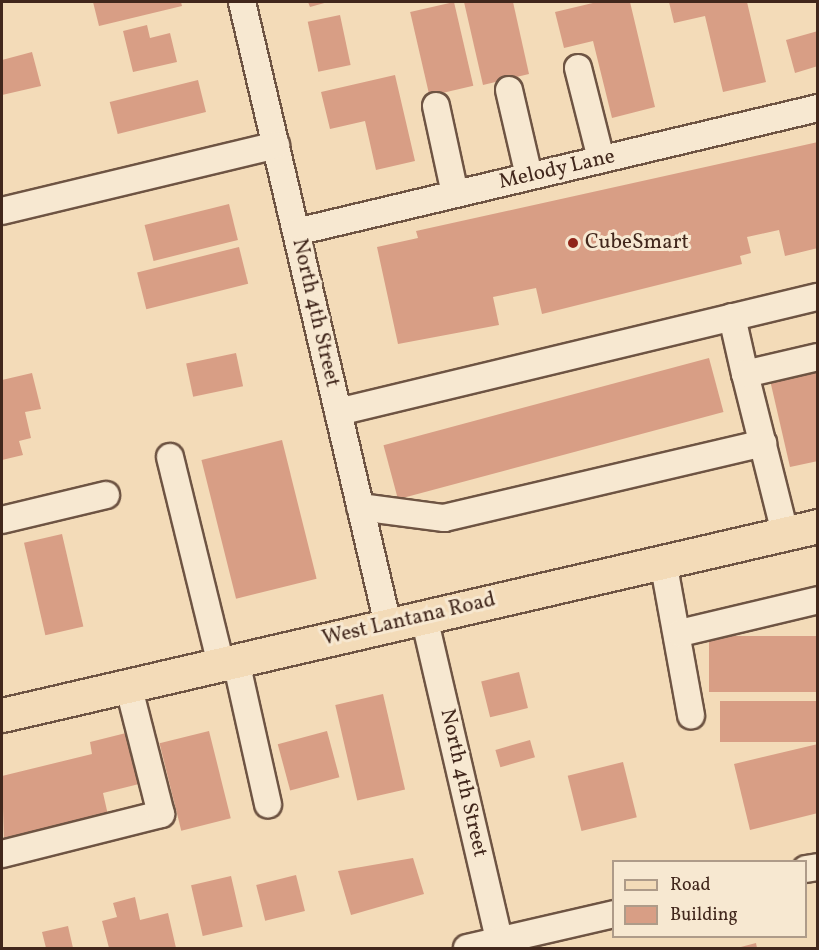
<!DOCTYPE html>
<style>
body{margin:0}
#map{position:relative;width:819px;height:950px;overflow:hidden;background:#f3dbb8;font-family:Vollkorn,serif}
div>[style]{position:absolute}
.building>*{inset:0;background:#d89e85;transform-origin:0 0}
.roads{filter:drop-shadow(2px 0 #6e5443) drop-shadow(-2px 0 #6e5443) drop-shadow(0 2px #6e5443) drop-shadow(0 -2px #6e5443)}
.minor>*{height:26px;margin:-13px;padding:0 13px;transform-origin:13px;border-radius:13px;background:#f7e8d1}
.major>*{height:33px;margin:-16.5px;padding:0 16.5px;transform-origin:16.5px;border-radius:16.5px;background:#f3dbb8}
.dots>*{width:16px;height:16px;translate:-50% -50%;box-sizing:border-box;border:3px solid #f7e8d1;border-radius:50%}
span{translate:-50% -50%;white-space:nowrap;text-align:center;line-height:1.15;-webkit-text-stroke:6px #f7e8d1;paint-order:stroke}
.street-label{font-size:21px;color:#41271c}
.poi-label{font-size:21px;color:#41271c}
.left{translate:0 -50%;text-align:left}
.frame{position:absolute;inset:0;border:3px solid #41271c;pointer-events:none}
.legend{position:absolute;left:612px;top:860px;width:195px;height:78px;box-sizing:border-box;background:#f7e8d1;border:2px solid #ae9b89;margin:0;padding:8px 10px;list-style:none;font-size:18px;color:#41271c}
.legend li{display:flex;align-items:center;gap:12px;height:30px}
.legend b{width:30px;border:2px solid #ae9b89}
</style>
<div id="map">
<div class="building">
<div style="clip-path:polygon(93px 2px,181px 2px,182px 6px,99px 26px)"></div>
<div style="clip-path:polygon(308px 2px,328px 2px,310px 7px)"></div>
<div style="left:454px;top:2px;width:86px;height:45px;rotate:77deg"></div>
<div style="clip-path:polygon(464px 2px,513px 2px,529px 74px,483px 85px)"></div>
<div style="clip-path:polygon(597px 2px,630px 2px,655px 107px,612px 118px,593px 41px,564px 48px,555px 12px)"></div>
<div style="clip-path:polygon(669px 2px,747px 2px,766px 82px,723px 92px,705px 16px,674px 23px)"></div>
<div style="left:340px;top:15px;width:51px;height:33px;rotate:78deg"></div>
<div style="clip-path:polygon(147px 25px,150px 38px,170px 33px,177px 62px,133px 72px,123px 31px)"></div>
<div style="clip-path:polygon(818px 31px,818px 66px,795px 73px,786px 40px)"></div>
<div style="clip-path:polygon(32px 52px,41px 86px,2px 95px,2px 60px)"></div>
<div style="clip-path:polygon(395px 75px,415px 161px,376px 170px,365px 121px,330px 129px,321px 92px)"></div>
<div style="left:198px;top:80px;width:33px;height:91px;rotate:76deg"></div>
<div style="clip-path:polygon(818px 142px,818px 248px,785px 256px,779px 230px,747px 237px,751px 253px,740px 256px,742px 264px,542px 314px,536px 288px,493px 297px,499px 325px,398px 344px,377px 247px,418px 238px,416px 231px)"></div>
<div style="left:229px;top:204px;width:37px;height:87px;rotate:76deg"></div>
<div style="left:239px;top:247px;width:38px;height:105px;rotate:76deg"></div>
<div style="left:236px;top:353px;width:34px;height:51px;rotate:78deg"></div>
<div style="left:709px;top:358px;width:56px;height:337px;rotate:75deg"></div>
<div style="clip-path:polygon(818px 369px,818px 461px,790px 467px,770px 380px)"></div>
<div style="clip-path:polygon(32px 373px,41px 409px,25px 412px,31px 438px,19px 441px,23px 455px,2px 460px,2px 380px)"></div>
<div style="left:282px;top:440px;width:143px;height:83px;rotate:76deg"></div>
<div style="left:62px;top:534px;width:95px;height:39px;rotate:77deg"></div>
<div style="left:818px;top:636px;width:56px;height:109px;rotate:90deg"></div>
<div style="left:519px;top:672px;width:37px;height:39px;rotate:76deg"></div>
<div style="left:383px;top:694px;width:98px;height:49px;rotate:77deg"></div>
<div style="left:818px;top:701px;width:41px;height:98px;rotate:90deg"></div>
<div style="clip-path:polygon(138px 730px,151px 781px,103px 793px,108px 815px,4px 841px,2px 776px,92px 754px,90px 742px)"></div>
<div style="left:209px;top:731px;width:90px;height:51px;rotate:76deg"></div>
<div style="left:327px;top:731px;width:48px;height:51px;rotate:75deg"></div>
<div style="left:530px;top:740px;width:18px;height:36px;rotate:74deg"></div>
<div style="clip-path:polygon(818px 744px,818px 813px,750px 830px,734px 764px)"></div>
<div style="left:623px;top:762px;width:57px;height:57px;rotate:76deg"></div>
<div style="clip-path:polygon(413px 858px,424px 894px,351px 915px,338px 871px)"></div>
<div style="left:296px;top:875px;width:37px;height:41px;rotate:76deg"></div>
<div style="left:231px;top:876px;width:52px;height:41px;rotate:77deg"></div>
<div style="clip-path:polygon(135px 897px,140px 920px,168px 913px,176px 948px,109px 948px,102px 921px,117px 917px,113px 903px)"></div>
<div style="clip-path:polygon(68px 926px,73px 948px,46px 948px,42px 932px)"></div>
<div style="clip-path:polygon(756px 943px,757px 948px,737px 948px)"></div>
</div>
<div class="roads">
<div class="minor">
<div style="left:242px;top:2px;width:640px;rotate:76.81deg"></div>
<div style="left:578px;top:68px;width:94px;rotate:75.8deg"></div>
<div style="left:509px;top:90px;width:88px;rotate:76.9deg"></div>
<div style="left:436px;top:106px;width:90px;rotate:77.8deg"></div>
<div style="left:2px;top:211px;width:282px;rotate:-13.5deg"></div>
<div style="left:296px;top:232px;width:537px;rotate:-13.36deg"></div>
<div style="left:732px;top:317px;width:58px;rotate:77.2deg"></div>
<div style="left:338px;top:412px;width:494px;rotate:-13.5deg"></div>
<div style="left:170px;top:457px;width:213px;rotate:76.2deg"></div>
<div style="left:360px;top:507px;width:85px;rotate:7.5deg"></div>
<div style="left:444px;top:518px;width:328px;rotate:-13.2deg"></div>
<div style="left:2px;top:520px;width:107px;rotate:-13.5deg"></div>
<div style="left:785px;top:533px;width:164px;rotate:-104.1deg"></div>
<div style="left:745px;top:374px;width:75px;rotate:-13.1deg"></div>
<div style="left:663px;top:561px;width:157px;rotate:79.7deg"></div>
<div style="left:424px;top:617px;width:340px;rotate:76.9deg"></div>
<div style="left:680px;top:633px;width:142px;rotate:-13.4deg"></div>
<div style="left:236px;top:661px;width:147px;rotate:77.4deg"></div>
<div style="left:2px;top:854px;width:164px;rotate:-14.1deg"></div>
<div style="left:161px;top:814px;width:133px;rotate:-104.3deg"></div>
<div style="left:806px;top:869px;width:12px;rotate:-9deg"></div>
<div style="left:467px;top:948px;width:151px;rotate:-13deg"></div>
</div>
<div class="major">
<div style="left:2px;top:715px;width:838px;rotate:-13.04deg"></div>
</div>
</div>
<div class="dots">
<div style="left:573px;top:243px;background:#8f2418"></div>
</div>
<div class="street-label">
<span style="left:557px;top:170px;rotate:-13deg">Melody Lane</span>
<span style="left:315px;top:313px;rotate:77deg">North 4th Street</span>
<span style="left:409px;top:620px;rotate:-13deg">West Lantana Road</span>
<span style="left:463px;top:783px;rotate:77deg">North 4th Street</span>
</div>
<div class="poi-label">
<span class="left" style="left:585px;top:243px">CubeSmart</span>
</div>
<div class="frame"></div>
<ul class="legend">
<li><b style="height:8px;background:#f3dbb8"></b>Road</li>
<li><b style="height:16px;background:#d89e85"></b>Building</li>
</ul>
</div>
